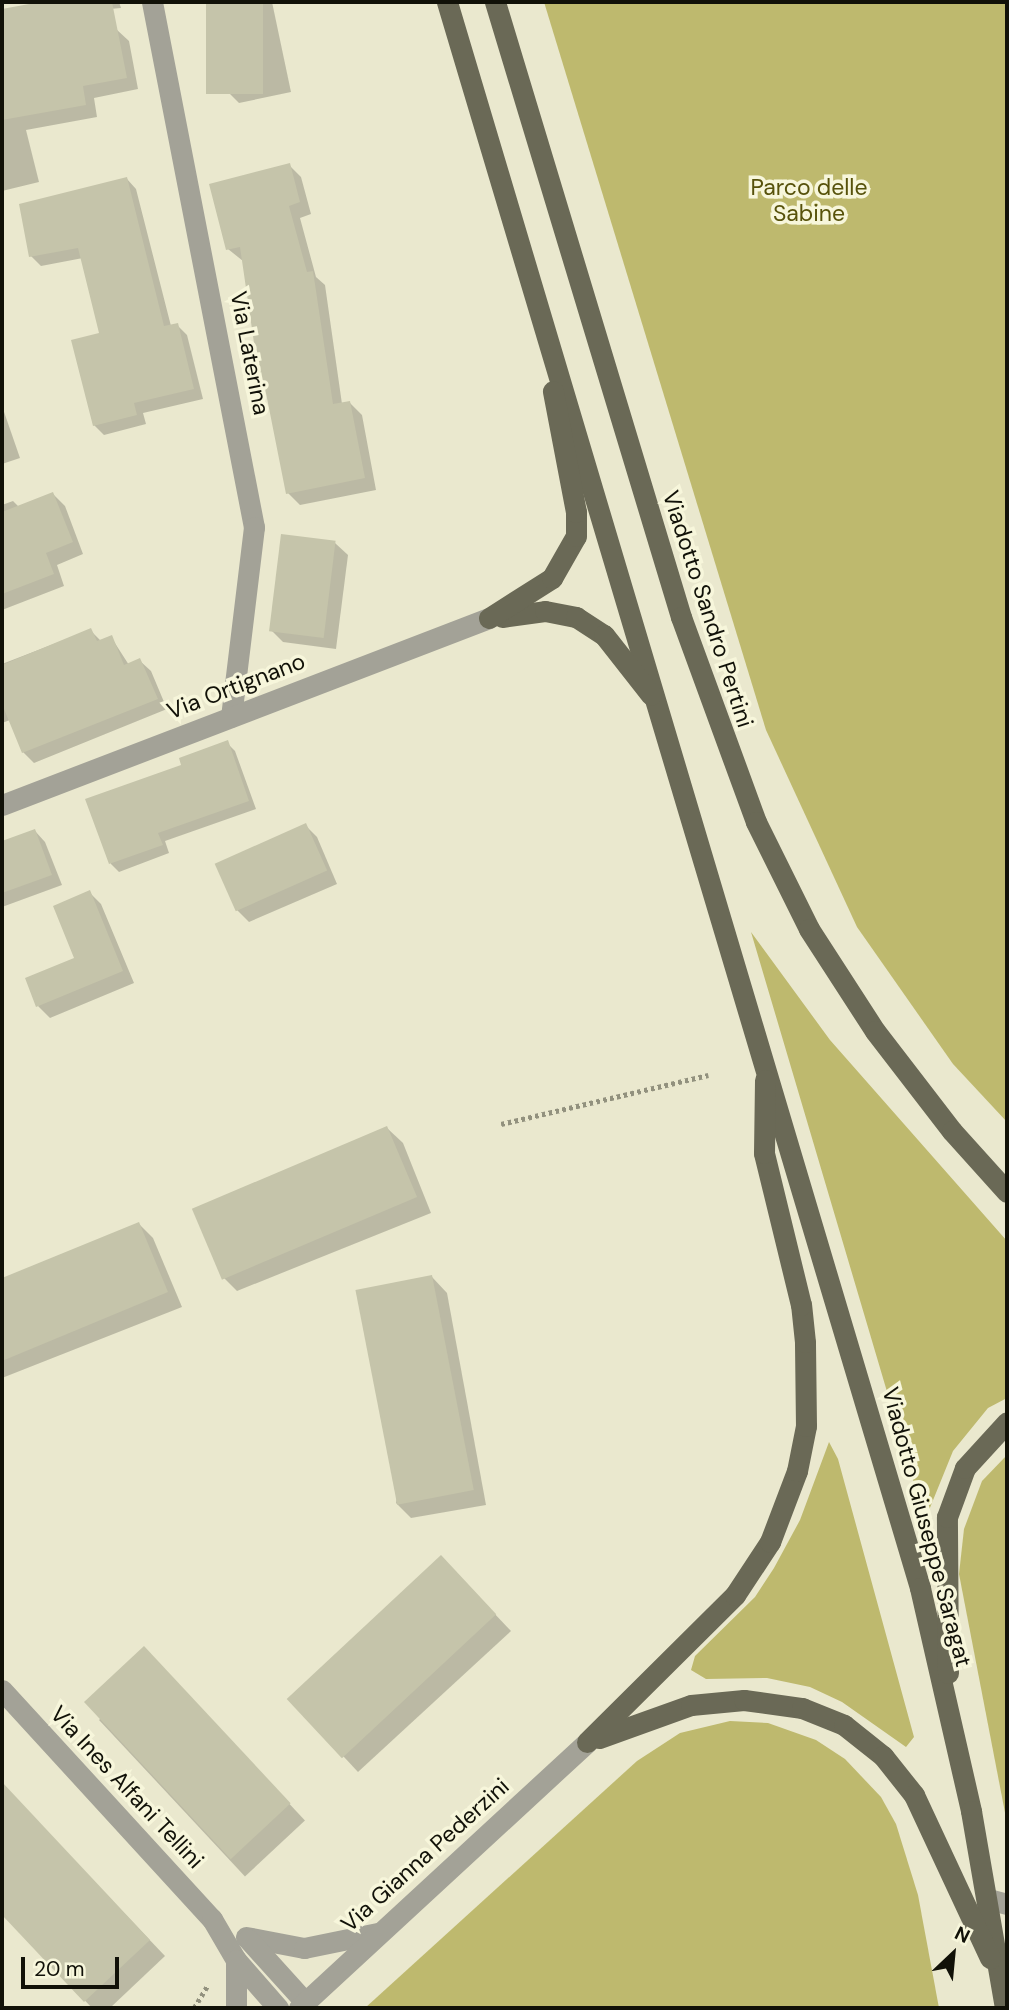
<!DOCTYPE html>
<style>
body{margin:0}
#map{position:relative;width:1009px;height:2010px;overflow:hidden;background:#eae8ce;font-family:"DM Sans",sans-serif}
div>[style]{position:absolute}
.green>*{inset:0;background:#beb96e}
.shadow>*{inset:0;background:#0003;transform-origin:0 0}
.building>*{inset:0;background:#c5c4aa;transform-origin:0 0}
.path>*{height:4.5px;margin-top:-2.25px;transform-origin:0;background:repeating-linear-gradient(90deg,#92917e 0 3.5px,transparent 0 7px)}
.minor>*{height:21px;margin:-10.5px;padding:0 10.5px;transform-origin:10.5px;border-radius:10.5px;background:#a3a297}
.major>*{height:21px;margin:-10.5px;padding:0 10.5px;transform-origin:10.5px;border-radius:10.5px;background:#6a6956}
span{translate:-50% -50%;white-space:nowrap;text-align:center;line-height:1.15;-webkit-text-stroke:7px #f7f6db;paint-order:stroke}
.park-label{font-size:23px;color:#57520b}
.street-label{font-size:23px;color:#111108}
.frame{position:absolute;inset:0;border:4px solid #111108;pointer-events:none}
.north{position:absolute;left:918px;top:1919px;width:70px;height:70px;-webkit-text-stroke:5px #f7f6db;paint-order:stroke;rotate:26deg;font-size:19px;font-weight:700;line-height:28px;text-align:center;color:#111108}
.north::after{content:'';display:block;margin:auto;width:24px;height:32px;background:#111108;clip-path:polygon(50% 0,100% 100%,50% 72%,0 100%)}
.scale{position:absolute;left:21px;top:1957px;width:98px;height:32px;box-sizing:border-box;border:4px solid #111108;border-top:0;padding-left:9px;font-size:21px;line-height:24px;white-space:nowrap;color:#111108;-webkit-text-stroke:5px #f7f6db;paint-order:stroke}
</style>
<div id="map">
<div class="green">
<div style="clip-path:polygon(544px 2px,1007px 2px,1007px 1122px,953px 1064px,857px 927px,766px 730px)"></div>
<div style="clip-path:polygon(751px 932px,830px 1040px,1007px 1241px,1007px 1398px,988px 1408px,953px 1451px,925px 1520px)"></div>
<div style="clip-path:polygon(829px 1442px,838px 1459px,914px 1737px,906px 1747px,842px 1702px,810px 1687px,767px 1678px,706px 1679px,691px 1670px,695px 1656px,755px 1597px,774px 1568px,800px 1520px)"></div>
<div style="clip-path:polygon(1007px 1455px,1007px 1823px,959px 1574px,964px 1529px,982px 1481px)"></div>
<div style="clip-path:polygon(730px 1721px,768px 1723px,816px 1740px,845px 1759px,881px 1797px,896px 1824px,918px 1895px,939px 2008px,365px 2008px,637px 1761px,680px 1733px)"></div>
</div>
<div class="shadow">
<div style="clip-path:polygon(119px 2px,121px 8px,64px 13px,54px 2px)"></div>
<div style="clip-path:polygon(208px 2px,272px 2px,291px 92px,239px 103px,227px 91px)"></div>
<div style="clip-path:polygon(116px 29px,129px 41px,138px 89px,94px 98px,97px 117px,26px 130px,39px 182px,2px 191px,2px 57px)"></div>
<div style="clip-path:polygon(289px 165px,301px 177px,311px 214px,300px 218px,316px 277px,325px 285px,342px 404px,350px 403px,362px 415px,376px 490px,300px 505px,288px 493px,267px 389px,261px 383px,243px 261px,228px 249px)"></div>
<div style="clip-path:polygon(127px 179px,136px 189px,171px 326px,177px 325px,187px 335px,203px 399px,143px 413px,146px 424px,104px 435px,94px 425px,101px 334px,83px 258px,41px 266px,31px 256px)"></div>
<div style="clip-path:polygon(2px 406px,20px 458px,2px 464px)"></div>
<div style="clip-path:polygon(53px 494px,65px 506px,83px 554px,57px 565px,64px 586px,2px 610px,2px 505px,13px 501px,19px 507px)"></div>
<div style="clip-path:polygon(335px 543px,348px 555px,336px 649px,283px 642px,271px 630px)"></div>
<div style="clip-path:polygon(90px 630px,101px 641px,111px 637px,129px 665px,140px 661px,151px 671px,167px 709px,34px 763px,23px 752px,10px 720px,2px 723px,2px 664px)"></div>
<div style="clip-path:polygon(227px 743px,235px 751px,256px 809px,165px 841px,169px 853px,119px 872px,111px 864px,87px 800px,184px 766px)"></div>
<div style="clip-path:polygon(305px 825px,317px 837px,337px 884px,249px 922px,237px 910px)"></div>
<div style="clip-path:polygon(35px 831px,45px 842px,62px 885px,2px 907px,2px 843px)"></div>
<div style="clip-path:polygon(89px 892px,101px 904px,134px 983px,50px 1018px,38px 1006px,77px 959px)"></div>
<div style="clip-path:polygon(387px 1128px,403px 1143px,431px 1213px,237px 1291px,221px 1275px)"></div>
<div style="clip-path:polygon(139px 1224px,153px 1238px,182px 1307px,2px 1378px,2px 1280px)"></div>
<div style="clip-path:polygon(432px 1277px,447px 1293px,486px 1505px,411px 1518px,396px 1503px)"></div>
<div style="clip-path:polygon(456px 1573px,511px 1631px,358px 1772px,289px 1698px)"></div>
<div style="left:159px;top:1664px;width:214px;height:82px;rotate:47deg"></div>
<div style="clip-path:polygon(6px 1789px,165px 1956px,110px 2008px,92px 2008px,2px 1913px,2px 1792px)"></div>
</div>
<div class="building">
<div style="clip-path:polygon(40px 2px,112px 2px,127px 78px,83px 86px,86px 105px,2px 120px,2px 9px)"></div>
<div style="left:206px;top:2px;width:57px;height:92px"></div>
<div style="clip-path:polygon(290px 163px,300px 202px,289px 206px,307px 272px,313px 271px,333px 404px,350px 401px,365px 478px,286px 494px,264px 383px,260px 384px,240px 247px,226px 250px,209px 184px)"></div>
<div style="clip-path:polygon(127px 177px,164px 326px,178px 323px,194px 389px,134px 403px,137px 415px,93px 426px,71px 340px,99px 333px,78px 248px,29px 257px,19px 204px)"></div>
<div style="clip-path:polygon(53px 492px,73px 542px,46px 553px,54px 574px,2px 594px,2px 512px)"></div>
<div style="left:281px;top:534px;width:55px;height:98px;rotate:7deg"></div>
<div style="clip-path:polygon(91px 628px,97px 641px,112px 635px,124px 665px,140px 658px,158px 699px,22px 753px,2px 704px,2px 665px)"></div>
<div style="clip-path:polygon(228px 740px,249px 801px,158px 833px,163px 845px,109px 864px,85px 799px,181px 765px,179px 758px)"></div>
<div style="left:306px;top:823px;width:52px;height:100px;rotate:66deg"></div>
<div style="clip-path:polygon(35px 829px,52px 875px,2px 893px,2px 841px)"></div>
<div style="clip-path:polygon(90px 890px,123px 971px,36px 1007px,25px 978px,74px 958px,53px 906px)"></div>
<div style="left:387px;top:1126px;width:77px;height:212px;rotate:67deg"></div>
<div style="clip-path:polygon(139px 1222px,168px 1292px,2px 1361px,2px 1278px)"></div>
<div style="left:432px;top:1275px;width:219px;height:78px;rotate:79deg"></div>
<div style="left:441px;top:1555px;width:81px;height:211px;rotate:47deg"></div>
<div style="left:144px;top:1646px;width:215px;height:82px;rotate:47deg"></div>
<div style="clip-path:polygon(2px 1782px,150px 1940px,84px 2002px,2px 1915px)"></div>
</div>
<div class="path">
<div style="left:501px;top:1124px;width:213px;rotate:-13.3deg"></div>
<div style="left:194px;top:2008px;width:27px;rotate:-59deg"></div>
</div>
<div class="minor">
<div style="left:152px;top:2px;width:535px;rotate:79.01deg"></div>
<div style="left:254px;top:527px;width:191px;rotate:96.9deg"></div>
<div style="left:2px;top:805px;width:522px;rotate:-21.01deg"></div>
<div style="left:2px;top:1690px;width:311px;rotate:47.5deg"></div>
<div style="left:212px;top:1919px;width:48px;rotate:59.7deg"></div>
<div style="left:236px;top:1960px;width:64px;rotate:48.8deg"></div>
<div style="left:988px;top:1899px;width:20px;rotate:15deg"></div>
<div style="left:246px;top:1937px;width:59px;rotate:10.7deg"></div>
<div style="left:304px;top:1948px;width:75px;rotate:-11.6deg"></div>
<div style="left:248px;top:1939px;width:85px;rotate:47.9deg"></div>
<div style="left:236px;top:1960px;width:48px;rotate:90deg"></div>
<div style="left:299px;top:2008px;width:392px;rotate:-42.7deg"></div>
</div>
<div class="major">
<div style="left:447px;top:2px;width:1655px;rotate:73.39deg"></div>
<div style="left:920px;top:1588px;width:229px;rotate:77.1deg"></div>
<div style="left:971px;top:1811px;width:200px;rotate:80.2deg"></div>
<div style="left:495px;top:2px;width:643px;rotate:73.17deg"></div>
<div style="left:681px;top:617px;width:218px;rotate:69.9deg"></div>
<div style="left:756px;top:822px;width:119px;rotate:63.6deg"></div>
<div style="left:809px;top:929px;width:121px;rotate:57.1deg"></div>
<div style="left:875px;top:1031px;width:126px;rotate:52.4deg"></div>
<div style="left:952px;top:1131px;width:82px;rotate:48deg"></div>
<div style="left:502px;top:617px;width:43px;rotate:-7.9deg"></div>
<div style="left:545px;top:611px;width:32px;rotate:11deg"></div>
<div style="left:576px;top:617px;width:33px;rotate:33deg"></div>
<div style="left:604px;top:635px;width:76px;rotate:51.9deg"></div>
<div style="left:489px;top:618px;width:75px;rotate:-32.4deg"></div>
<div style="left:552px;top:578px;width:48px;rotate:-60.3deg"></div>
<div style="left:576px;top:536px;width:24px;rotate:-90deg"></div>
<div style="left:576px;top:512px;width:123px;rotate:-100.8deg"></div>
<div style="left:948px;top:1673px;width:156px;rotate:-90.4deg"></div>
<div style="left:947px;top:1517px;width:52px;rotate:-69.8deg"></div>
<div style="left:965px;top:1468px;width:62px;rotate:-47.6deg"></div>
<div style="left:599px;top:1738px;width:98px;rotate:-19.7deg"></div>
<div style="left:691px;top:1705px;width:53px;rotate:-5.4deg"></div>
<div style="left:744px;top:1700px;width:59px;rotate:7.9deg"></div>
<div style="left:802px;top:1708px;width:45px;rotate:22deg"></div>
<div style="left:844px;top:1725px;width:50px;rotate:38.5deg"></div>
<div style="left:883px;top:1756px;width:50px;rotate:51.5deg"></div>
<div style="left:914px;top:1795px;width:180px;rotate:65deg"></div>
<div style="left:587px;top:1742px;width:209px;rotate:-44.8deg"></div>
<div style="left:735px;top:1595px;width:64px;rotate:-56.6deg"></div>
<div style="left:770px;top:1542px;width:76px;rotate:-69.2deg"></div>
<div style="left:797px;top:1471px;width:46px;rotate:-78.7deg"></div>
<div style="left:806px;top:1426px;width:84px;rotate:-90.7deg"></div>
<div style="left:805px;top:1342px;width:37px;rotate:-96deg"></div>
<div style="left:801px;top:1305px;width:156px;rotate:-103.7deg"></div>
<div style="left:764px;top:1153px;width:73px;rotate:-89.2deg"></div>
</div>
<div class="park-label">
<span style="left:809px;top:200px">Parco delle<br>Sabine</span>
</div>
<div class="street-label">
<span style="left:250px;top:353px;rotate:79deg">Via Laterina</span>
<span style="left:708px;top:609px;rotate:72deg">Viadotto Sandro Pertini</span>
<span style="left:236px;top:686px;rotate:-21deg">Via Ortignano</span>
<span style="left:927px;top:1527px;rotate:75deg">Viadotto Giuseppe Saragat</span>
<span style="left:127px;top:1787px;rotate:47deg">Via Ines Alfani Tellini</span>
<span style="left:425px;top:1855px;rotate:-42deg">Via Gianna Pederzini</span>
</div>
<div class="frame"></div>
<div class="north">N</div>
<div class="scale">20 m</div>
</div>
